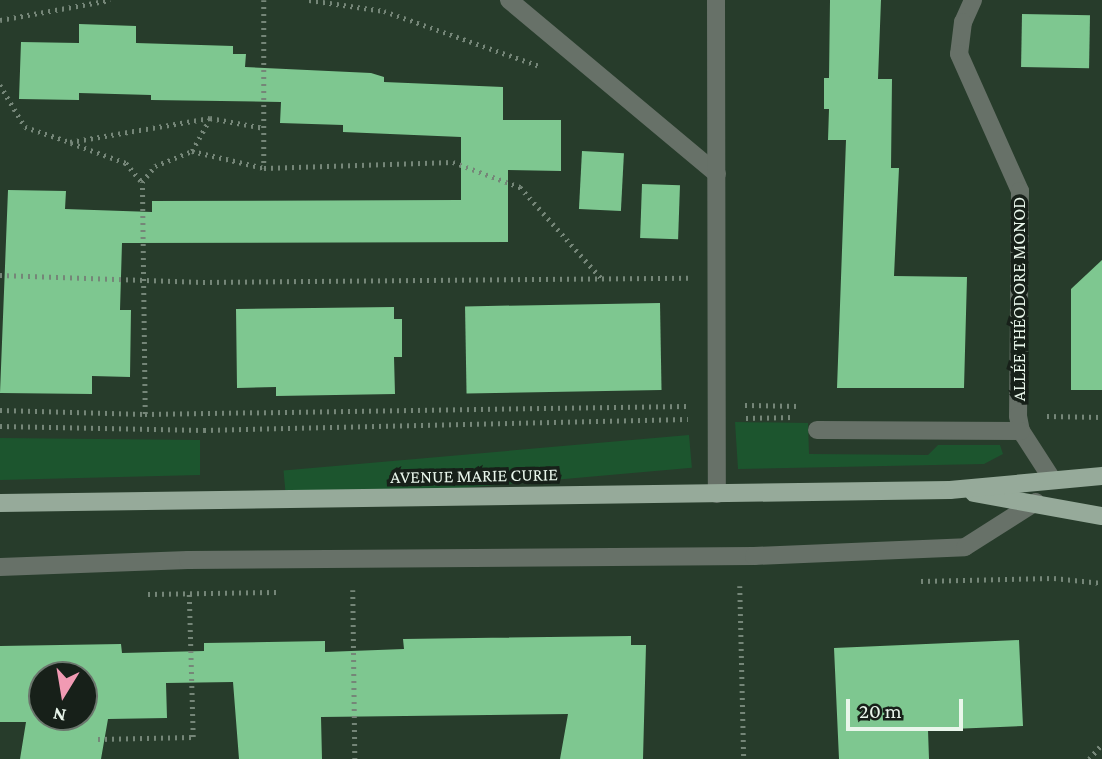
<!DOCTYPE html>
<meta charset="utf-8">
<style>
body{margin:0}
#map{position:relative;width:1102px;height:759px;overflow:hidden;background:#273c2b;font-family:"Crimson Pro",serif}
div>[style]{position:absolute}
.green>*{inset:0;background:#1c552e;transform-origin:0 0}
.building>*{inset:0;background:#7ec790;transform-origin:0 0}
.path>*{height:4.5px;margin-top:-2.25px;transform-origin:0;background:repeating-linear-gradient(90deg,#758678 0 2px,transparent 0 7px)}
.minor>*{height:18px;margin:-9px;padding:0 9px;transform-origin:9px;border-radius:9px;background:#677168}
.major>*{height:18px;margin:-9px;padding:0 9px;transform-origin:9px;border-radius:9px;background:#96aa9a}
span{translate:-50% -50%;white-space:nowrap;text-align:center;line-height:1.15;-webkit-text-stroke:7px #172019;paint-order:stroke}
.street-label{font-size:18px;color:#e9f6eb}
.north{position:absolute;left:28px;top:661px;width:70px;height:70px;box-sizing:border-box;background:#172019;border:2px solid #6b766d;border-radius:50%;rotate:191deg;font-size:19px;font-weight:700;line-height:28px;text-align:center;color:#e9f6eb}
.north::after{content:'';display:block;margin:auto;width:24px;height:32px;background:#f19ab3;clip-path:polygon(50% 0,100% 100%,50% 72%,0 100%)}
.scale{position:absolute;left:846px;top:699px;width:117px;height:32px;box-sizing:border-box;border:4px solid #e9f6eb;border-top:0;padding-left:9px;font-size:21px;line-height:24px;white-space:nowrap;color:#e9f6eb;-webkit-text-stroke:5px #172019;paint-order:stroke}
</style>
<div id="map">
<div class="green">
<div style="clip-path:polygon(735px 422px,808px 423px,809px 454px,928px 455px,938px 445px,1000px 445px,1003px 454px,984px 464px,738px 469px)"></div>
<div style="left:689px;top:435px;width:33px;height:407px;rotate:85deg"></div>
<div style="clip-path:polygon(0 438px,200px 440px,200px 475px,0 480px)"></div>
</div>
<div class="building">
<div style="clip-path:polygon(830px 0,881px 0,878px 79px,892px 79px,891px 168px,899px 168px,894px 276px,967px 277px,964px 388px,837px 388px,846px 140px,828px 140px,829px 109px,824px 109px,824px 78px,829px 78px)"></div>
<div style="left:1022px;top:14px;width:68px;height:53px;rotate:1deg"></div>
<div style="clip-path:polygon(79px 24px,136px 26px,136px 43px,233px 46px,233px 54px,246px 54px,245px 67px,371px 73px,384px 77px,384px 82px,503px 87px,503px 120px,561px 120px,561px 171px,508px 170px,508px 242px,122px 243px,120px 310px,131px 310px,130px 377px,92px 376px,92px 394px,0 393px,8px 190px,66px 191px,65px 209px,152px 212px,152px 201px,461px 200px,461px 137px,343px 132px,343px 125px,280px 123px,281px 102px,151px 100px,151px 95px,79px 93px,79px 100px,19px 99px,21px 42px,79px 43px)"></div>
<div style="left:582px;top:151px;width:42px;height:58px;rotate:3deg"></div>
<div style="left:642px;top:184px;width:38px;height:54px;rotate:2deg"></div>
<div style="clip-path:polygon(1102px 260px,1102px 390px,1071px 390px,1071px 289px)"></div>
<div style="left:660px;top:303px;width:87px;height:195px;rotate:89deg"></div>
<div style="clip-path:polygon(394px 307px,394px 319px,402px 319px,402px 357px,394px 357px,395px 394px,276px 396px,276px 387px,237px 388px,236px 309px)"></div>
<div style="clip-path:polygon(evenodd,631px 636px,631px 645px,646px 645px,643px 759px,560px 759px,568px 714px,321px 717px,322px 759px,239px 759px,233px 682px,166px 683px,167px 718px,108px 719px,101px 759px,20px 759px,26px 722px,0 722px,0 646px,121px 644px,122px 653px,204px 651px,204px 643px,325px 641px,325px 652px,404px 649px,403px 639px,631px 636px,42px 675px,84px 675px,84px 717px,42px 717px,42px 675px)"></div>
<div style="clip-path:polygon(1019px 640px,1023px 726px,928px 730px,929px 759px,839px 759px,834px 648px)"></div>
</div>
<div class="path">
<div style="left:264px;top:0;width:168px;rotate:90deg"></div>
<div style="left:309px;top:0;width:76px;rotate:8.3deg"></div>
<div style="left:384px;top:11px;width:164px;rotate:19.5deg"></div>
<div style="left:0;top:20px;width:112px;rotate:-10.3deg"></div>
<div style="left:0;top:85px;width:49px;rotate:59.2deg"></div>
<div style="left:25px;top:127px;width:47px;rotate:18.4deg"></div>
<div style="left:70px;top:142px;width:142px;rotate:-9.7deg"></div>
<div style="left:210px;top:118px;width:55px;rotate:10.5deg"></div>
<div style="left:71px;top:143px;width:59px;rotate:20deg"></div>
<div style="left:126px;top:163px;width:25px;rotate:50deg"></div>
<div style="left:192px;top:151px;width:38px;rotate:-61deg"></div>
<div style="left:0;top:275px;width:203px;rotate:2deg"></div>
<div style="left:203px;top:282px;width:485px;rotate:-0.5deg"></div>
<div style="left:745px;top:405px;width:54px;rotate:1.1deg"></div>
<div style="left:0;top:410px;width:145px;rotate:1.6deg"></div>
<div style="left:145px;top:414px;width:542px;rotate:-0.85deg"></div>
<div style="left:145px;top:414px;width:232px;rotate:-90.7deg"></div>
<div style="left:142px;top:182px;width:21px;rotate:-51deg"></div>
<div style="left:155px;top:166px;width:40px;rotate:-22deg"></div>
<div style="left:192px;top:151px;width:74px;rotate:13.3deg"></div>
<div style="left:264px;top:168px;width:189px;rotate:-1.8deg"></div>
<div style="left:453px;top:162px;width:72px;rotate:20.5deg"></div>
<div style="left:520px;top:187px;width:123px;rotate:48.3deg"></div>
<div style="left:1047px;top:416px;width:55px;rotate:1deg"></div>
<div style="left:746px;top:418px;width:47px;rotate:-1.2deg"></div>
<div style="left:0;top:426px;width:204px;rotate:1.1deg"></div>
<div style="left:204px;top:430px;width:484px;rotate:-1.3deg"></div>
<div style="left:921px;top:581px;width:133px;rotate:-1.3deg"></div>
<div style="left:1054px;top:578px;width:48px;rotate:5.9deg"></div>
<div style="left:740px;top:586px;width:173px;rotate:88.7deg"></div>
<div style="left:353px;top:590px;width:169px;rotate:89.3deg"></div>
<div style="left:148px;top:594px;width:131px;rotate:-0.9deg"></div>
<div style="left:98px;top:739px;width:95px;rotate:-1.2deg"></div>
<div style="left:193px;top:737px;width:144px;rotate:-91.6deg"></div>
<div style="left:1089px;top:759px;width:20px;rotate:-49deg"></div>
</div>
<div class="minor">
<div style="left:509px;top:0;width:271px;rotate:39.9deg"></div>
<div style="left:716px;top:0;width:494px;rotate:89.9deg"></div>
<div style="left:973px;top:0;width:24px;rotate:114deg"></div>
<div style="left:963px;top:22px;width:32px;rotate:97deg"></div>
<div style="left:959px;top:54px;width:150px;rotate:66deg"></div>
<div style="left:1020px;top:191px;width:225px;rotate:90.5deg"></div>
<div style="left:1018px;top:416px;width:15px;rotate:79deg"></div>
<div style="left:1021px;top:431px;width:57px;rotate:57.1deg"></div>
<div style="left:817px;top:430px;width:204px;rotate:0.3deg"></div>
<div style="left:0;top:567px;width:188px;rotate:-2.1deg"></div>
<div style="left:188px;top:560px;width:566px;rotate:-0.4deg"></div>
<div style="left:754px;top:556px;width:211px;rotate:-2.4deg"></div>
<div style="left:965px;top:547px;width:84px;rotate:-32.4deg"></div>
</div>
<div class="major">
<div style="left:974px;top:493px;width:130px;rotate:10.2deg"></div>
<div style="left:0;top:503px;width:950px;rotate:-0.78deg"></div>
<div style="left:950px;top:490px;width:153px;rotate:-5.3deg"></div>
</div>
<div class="street-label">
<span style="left:1019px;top:299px;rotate:-90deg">ALLÉE THÉODORE MONOD</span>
<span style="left:474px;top:476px;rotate:-1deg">AVENUE MARIE CURIE</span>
</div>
<div class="north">N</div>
<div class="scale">20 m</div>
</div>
